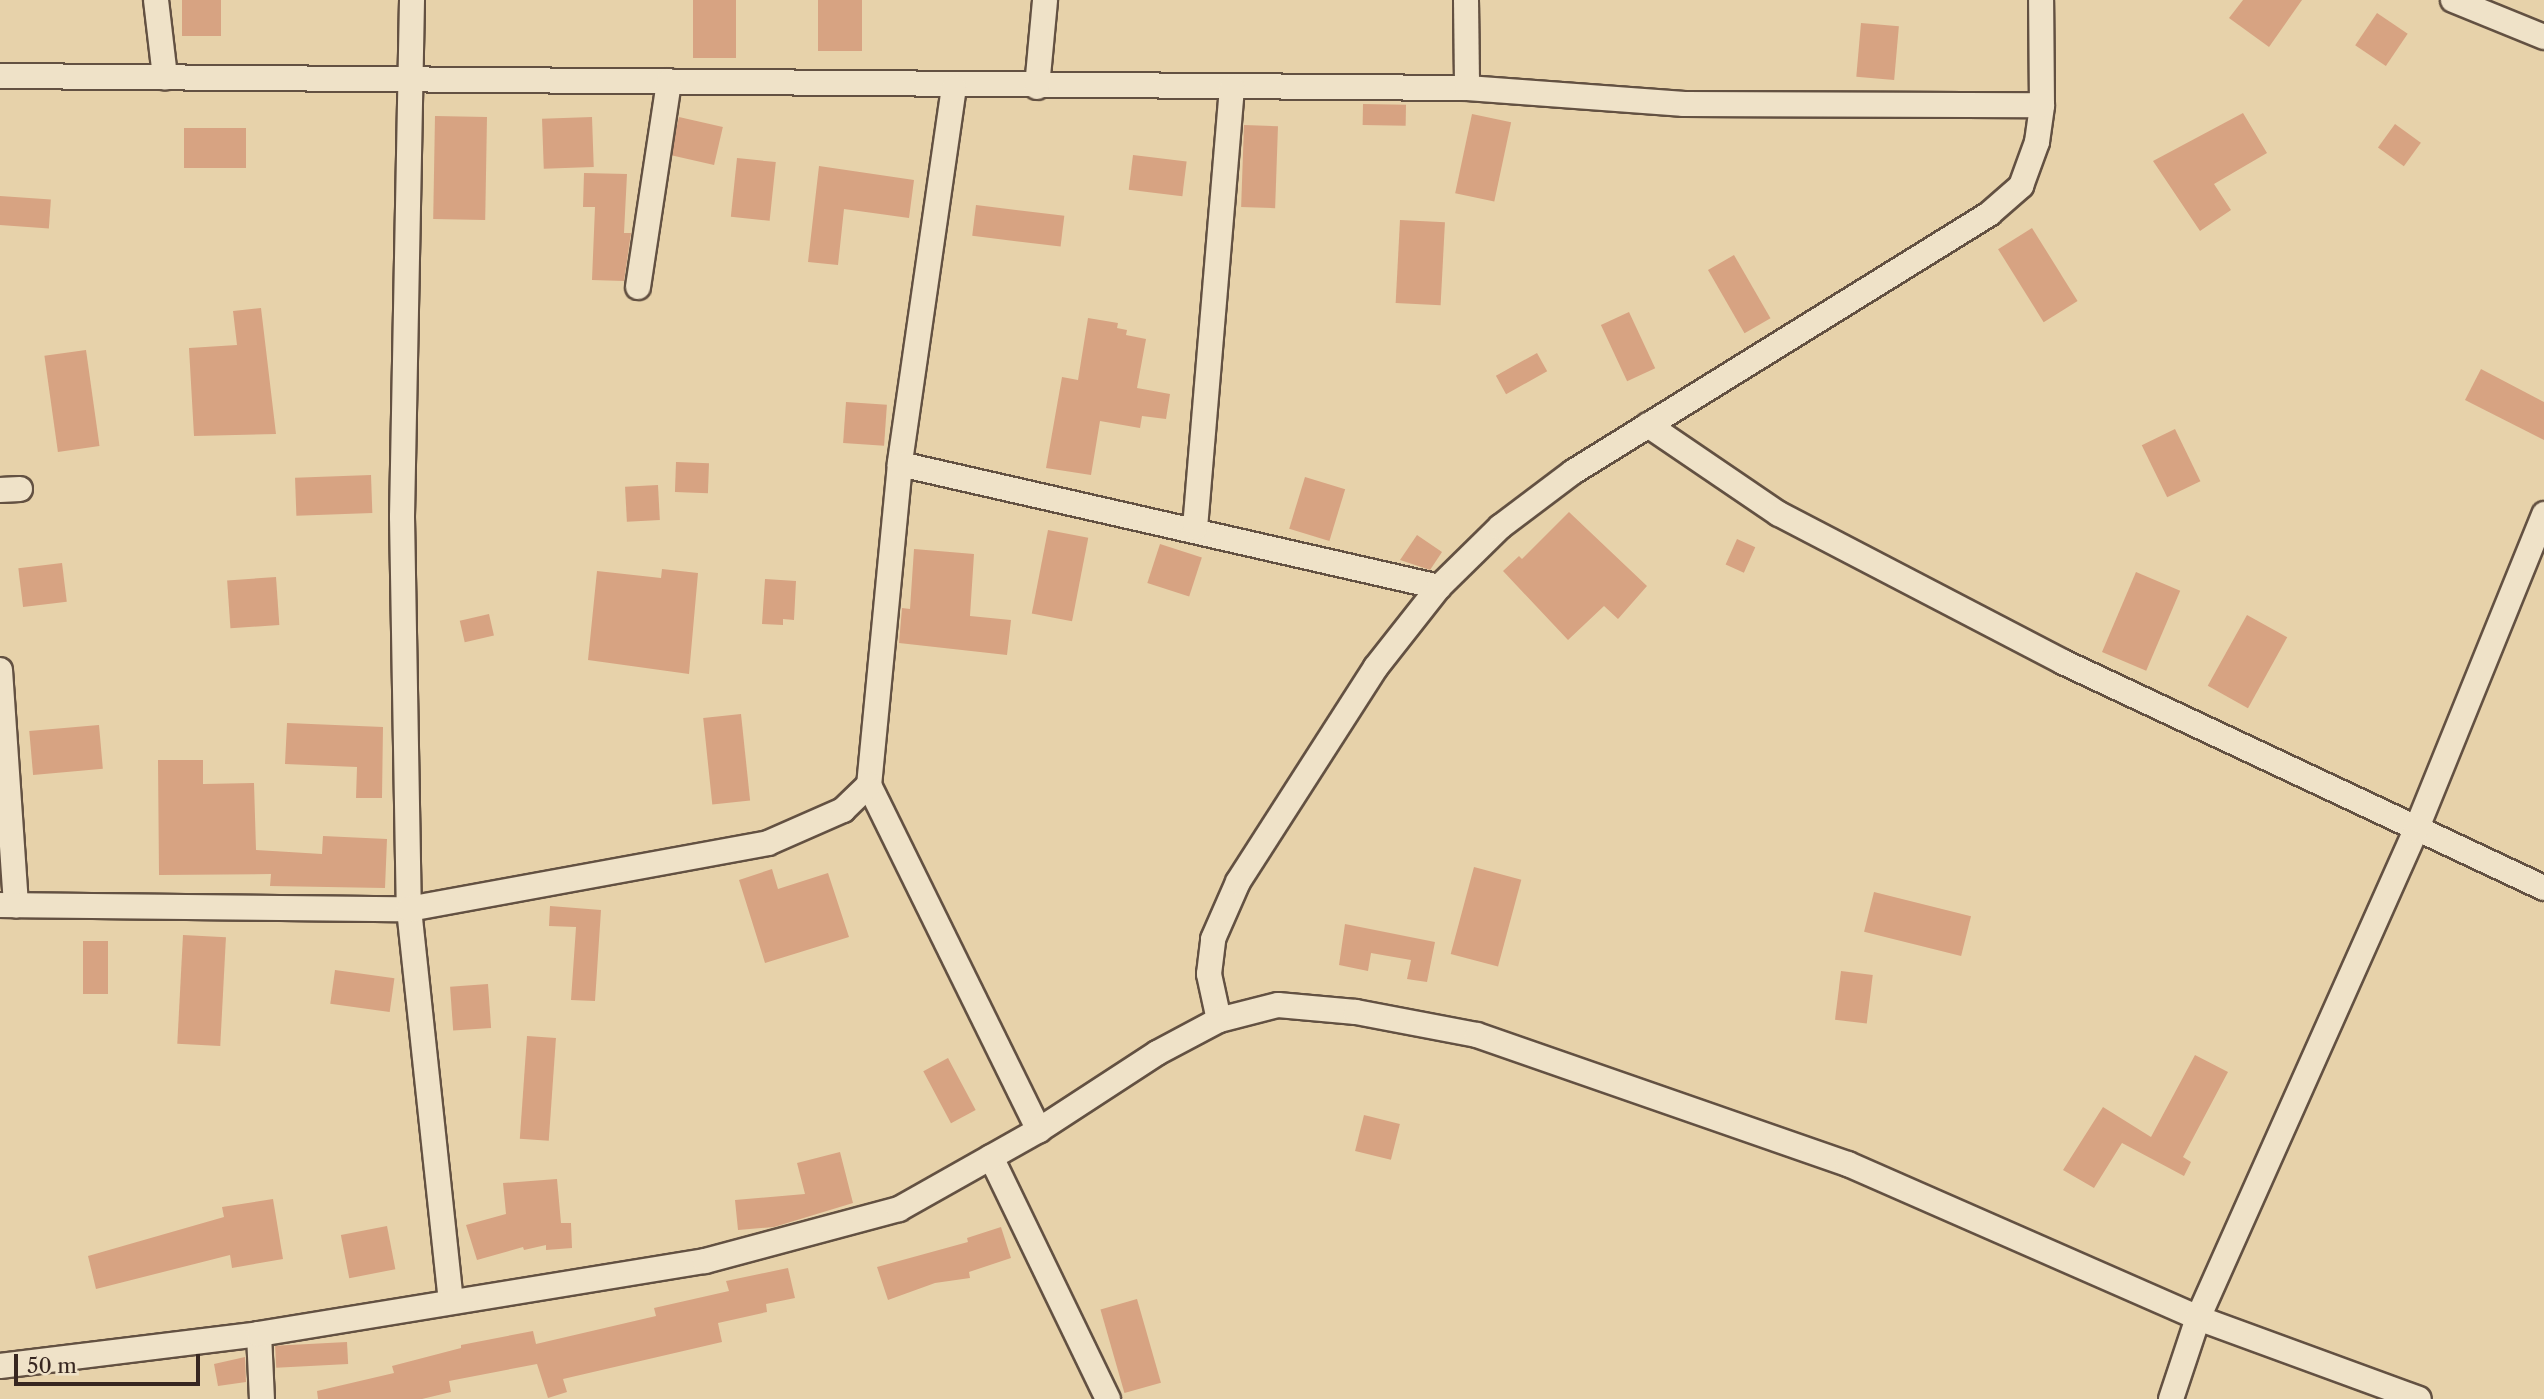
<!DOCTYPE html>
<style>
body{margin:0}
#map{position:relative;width:2544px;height:1399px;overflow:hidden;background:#e7d2aa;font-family:"Libre Caslon Text",serif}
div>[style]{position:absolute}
.building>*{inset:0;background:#d7a382;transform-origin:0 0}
.roads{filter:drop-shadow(2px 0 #635142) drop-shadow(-2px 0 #635142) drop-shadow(0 2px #635142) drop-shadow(0 -2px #635142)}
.street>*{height:24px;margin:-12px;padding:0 12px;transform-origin:12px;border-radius:12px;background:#efe2c8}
span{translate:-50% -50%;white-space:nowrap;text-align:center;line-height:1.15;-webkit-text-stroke:5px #efe2c8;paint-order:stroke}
.scale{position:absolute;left:14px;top:1354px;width:186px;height:32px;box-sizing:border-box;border:4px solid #372620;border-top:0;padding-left:9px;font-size:21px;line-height:24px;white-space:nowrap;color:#372620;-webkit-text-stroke:5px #efe2c8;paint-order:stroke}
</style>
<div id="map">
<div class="building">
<div style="left:182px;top:0;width:39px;height:36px"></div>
<div style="left:693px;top:0;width:43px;height:58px"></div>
<div style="left:818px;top:0;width:44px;height:51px"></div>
<div style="clip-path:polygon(2243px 0,2302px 0,2269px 47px,2229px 18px)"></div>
<div style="left:2377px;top:13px;width:37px;height:39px;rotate:34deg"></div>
<div style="left:1861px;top:23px;width:38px;height:54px;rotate:5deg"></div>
<div style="left:1363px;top:104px;width:43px;height:21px;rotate:1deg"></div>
<div style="clip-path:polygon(2243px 113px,2267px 153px,2214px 184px,2231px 210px,2200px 231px,2153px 161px)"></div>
<div style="left:1472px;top:114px;width:40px;height:81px;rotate:12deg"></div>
<div style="left:435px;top:116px;width:52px;height:103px;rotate:1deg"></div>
<div style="left:592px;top:117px;width:50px;height:50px;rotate:88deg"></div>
<div style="left:679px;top:117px;width:45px;height:39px;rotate:13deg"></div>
<div style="left:2395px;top:124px;width:32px;height:29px;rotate:36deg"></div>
<div style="left:1244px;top:125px;width:34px;height:82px;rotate:2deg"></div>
<div style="left:184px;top:128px;width:62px;height:40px"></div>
<div style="left:1133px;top:155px;width:54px;height:35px;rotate:7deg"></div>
<div style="left:737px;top:158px;width:39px;height:59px;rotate:6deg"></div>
<div style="clip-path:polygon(819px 166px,914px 180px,909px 218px,844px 209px,838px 265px,808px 262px)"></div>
<div style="clip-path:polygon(584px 173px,627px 174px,624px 233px,631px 233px,624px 281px,592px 280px,595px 207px,583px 207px)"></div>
<div style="left:0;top:196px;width:51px;height:29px;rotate:4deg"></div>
<div style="left:976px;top:205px;width:89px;height:31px;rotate:7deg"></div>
<div style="left:1400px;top:220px;width:45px;height:83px;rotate:3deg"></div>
<div style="left:2032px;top:228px;width:86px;height:40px;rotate:58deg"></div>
<div style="left:1734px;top:255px;width:73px;height:30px;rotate:60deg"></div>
<div style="clip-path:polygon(261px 308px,276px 434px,194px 436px,189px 348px,237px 345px,233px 311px)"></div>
<div style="left:1629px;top:312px;width:62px;height:31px;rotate:65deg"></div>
<div style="clip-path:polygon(1088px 318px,1118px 323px,1117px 328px,1127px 330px,1126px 335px,1146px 339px,1137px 388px,1170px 394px,1166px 419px,1142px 416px,1140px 428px,1100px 421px,1091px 475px,1046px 468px,1062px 377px,1078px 380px)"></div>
<div style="left:86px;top:350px;width:97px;height:42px;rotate:82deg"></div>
<div style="left:1537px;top:353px;width:21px;height:47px;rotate:61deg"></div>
<div style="clip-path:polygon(2481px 369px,2544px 402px,2544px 440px,2465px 400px)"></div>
<div style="left:846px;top:402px;width:41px;height:41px;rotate:4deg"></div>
<div style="left:2175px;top:429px;width:58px;height:37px;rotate:64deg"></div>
<div style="left:676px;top:462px;width:33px;height:30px;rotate:2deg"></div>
<div style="left:371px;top:475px;width:38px;height:76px;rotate:88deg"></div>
<div style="left:1305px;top:477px;width:42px;height:54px;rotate:17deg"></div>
<div style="left:658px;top:485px;width:35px;height:33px;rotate:87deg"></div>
<div style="clip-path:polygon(1569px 512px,1647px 586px,1618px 619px,1604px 606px,1568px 640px,1503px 571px,1519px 556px,1522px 559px)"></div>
<div style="left:1048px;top:530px;width:41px;height:85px;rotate:11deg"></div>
<div style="clip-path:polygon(1417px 535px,1442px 552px,1430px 570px,1400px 560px)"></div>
<div style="left:1737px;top:539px;width:20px;height:28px;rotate:24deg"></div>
<div style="left:1160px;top:544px;width:44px;height:41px;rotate:18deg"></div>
<div style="clip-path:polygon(914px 549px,974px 554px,970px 616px,1011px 620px,1007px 655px,899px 643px,902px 608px,910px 609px)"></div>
<div style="left:62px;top:563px;width:39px;height:44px;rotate:83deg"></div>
<div style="clip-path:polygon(662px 569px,698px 573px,689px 674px,588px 660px,597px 571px,661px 578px)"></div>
<div style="left:2136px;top:572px;width:48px;height:87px;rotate:23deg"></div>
<div style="left:276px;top:577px;width:48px;height:49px;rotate:86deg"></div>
<div style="clip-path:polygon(765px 579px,796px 581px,794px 620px,783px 619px,783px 625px,762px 624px)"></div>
<div style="left:489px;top:614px;width:22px;height:30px;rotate:77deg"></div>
<div style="left:2247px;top:615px;width:46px;height:81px;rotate:29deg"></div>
<div style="left:741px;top:714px;width:87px;height:38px;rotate:84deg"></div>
<div style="clip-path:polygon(287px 723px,383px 727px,382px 798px,356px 798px,357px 767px,285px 764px)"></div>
<div style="left:99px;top:725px;width:44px;height:70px;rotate:85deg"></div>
<div style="clip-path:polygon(158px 760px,203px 760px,203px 784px,254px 783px,256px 850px,322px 854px,323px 836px,387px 839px,385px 888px,270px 886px,271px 874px,159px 875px)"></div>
<div style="left:1474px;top:867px;width:49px;height:90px;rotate:15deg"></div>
<div style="clip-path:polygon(772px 869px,778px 889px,828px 873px,849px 937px,765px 963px,739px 880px)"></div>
<div style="left:1874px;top:892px;width:100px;height:41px;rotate:14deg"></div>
<div style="clip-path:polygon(550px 906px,601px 910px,595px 1001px,571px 1000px,576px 927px,549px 926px)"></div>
<div style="clip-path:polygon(1345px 924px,1435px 942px,1427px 982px,1407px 979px,1411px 960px,1371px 953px,1368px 971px,1339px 965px)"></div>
<div style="left:183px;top:935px;width:43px;height:109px;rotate:3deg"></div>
<div style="left:83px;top:941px;width:25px;height:53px"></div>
<div style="left:335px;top:970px;width:60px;height:34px;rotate:8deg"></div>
<div style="left:1841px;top:971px;width:32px;height:49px;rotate:7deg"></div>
<div style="left:488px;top:984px;width:44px;height:38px;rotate:86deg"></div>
<div style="left:527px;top:1036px;width:29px;height:103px;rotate:4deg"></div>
<div style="clip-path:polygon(2195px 1055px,2228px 1072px,2183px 1157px,2191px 1162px,2184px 1176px,2122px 1143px,2094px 1188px,2063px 1170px,2103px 1107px,2151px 1137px)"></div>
<div style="left:948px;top:1058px;width:59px;height:28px;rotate:62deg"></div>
<div style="left:1364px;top:1115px;width:37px;height:37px;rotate:14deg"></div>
<div style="clip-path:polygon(840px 1152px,853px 1203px,774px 1227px,738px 1230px,735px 1200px,805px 1194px,797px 1163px)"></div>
<div style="clip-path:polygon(557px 1179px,561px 1223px,571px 1223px,572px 1248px,546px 1250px,546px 1245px,524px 1250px,523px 1247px,477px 1260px,466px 1225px,506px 1214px,503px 1183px)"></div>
<div style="clip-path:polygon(273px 1199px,283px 1259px,232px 1268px,230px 1255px,96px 1289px,88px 1256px,224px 1217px,222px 1207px)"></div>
<div style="left:387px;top:1226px;width:44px;height:47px;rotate:79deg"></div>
<div style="clip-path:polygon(1001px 1227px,1011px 1258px,969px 1272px,970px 1278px,935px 1283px,888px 1300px,877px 1267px,968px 1242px,967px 1238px)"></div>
<div style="clip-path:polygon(788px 1268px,795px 1298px,766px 1304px,767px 1312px,718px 1323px,722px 1342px,563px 1379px,567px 1392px,548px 1398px,537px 1364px,449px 1381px,451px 1392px,422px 1399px,318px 1399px,317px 1391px,394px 1373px,392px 1366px,461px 1348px,461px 1345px,533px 1331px,536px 1344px,656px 1316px,654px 1308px,729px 1291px,726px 1281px)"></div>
<div style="left:1137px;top:1299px;width:87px;height:38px;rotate:74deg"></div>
<div style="left:347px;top:1342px;width:22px;height:72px;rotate:87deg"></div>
<div style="clip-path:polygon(245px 1357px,246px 1382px,218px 1386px,214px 1364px)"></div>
</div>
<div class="roads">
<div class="street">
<div style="left:156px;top:0;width:78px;rotate:83.3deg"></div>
<div style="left:412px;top:0;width:517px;rotate:91.11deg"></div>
<div style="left:402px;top:517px;width:392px;rotate:89deg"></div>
<div style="left:409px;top:909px;width:394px;rotate:83.9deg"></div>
<div style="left:1466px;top:0;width:88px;rotate:89.3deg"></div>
<div style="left:2453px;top:0;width:98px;rotate:22.1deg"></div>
<div style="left:0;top:76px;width:1467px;rotate:0.47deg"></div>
<div style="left:1467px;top:88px;width:218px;rotate:4.2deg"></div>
<div style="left:1684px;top:104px;width:358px;rotate:0.2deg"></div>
<div style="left:954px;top:87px;width:381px;rotate:98.2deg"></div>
<div style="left:900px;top:464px;width:322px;rotate:95.5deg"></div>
<div style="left:869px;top:785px;width:385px;rotate:63.8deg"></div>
<div style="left:1037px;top:87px;width:87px;rotate:-84.7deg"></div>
<div style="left:638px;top:287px;width:208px;rotate:-81.4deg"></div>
<div style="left:1648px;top:425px;width:158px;rotate:34.2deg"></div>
<div style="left:1779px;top:514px;width:320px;rotate:27.5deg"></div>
<div style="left:2063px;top:662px;width:531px;rotate:25.17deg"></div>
<div style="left:900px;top:464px;width:553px;rotate:12.85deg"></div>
<div style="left:0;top:490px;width:20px;rotate:-3deg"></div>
<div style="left:1195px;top:528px;width:442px;rotate:-85.2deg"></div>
<div style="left:0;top:670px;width:236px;rotate:86.1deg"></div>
<div style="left:0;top:905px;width:409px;rotate:0.6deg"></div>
<div style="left:409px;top:909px;width:365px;rotate:-10.4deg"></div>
<div style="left:768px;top:843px;width:82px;rotate:-23.7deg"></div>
<div style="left:843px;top:810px;width:36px;rotate:-44deg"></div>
<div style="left:1219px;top:1020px;width:47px;rotate:-102.3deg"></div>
<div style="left:1209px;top:974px;width:35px;rotate:-83deg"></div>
<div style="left:1213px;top:939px;width:62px;rotate:-66.3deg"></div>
<div style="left:1238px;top:882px;width:255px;rotate:-57.3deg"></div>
<div style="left:1376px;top:667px;width:102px;rotate:-51.8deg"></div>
<div style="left:1439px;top:587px;width:86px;rotate:-44.5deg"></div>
<div style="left:1500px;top:527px;width:91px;rotate:-37deg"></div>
<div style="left:1573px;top:472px;width:490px;rotate:-31.8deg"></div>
<div style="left:1989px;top:214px;width:43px;rotate:-41.2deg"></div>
<div style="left:2021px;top:186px;width:47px;rotate:-70deg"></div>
<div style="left:2037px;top:142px;width:37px;rotate:-82deg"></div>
<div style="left:2042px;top:105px;width:105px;rotate:-90.5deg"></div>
<div style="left:991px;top:1157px;width:269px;rotate:64.2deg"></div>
<div style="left:259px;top:1334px;width:65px;rotate:87.4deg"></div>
<div style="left:0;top:1366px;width:261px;rotate:-7deg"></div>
<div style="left:259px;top:1334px;width:452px;rotate:-9.3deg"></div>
<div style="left:705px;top:1261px;width:201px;rotate:-15deg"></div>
<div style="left:899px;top:1209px;width:161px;rotate:-29.4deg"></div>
<div style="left:1039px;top:1130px;width:141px;rotate:-33.1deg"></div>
<div style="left:1157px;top:1053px;width:70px;rotate:-28deg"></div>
<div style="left:1219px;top:1020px;width:61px;rotate:-14.3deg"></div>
<div style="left:1278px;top:1005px;width:78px;rotate:5.1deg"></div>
<div style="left:1356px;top:1012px;width:123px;rotate:10.8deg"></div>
<div style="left:1477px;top:1035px;width:393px;rotate:19.2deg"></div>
<div style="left:1848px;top:1164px;width:382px;rotate:23.7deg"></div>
<div style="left:2198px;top:1318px;width:235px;rotate:20.1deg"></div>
<div style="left:2171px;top:1399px;width:85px;rotate:-71.6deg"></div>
<div style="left:2198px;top:1318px;width:534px;rotate:-65.93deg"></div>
<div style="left:2416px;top:830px;width:341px;rotate:-67.9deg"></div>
</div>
</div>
<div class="scale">50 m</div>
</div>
